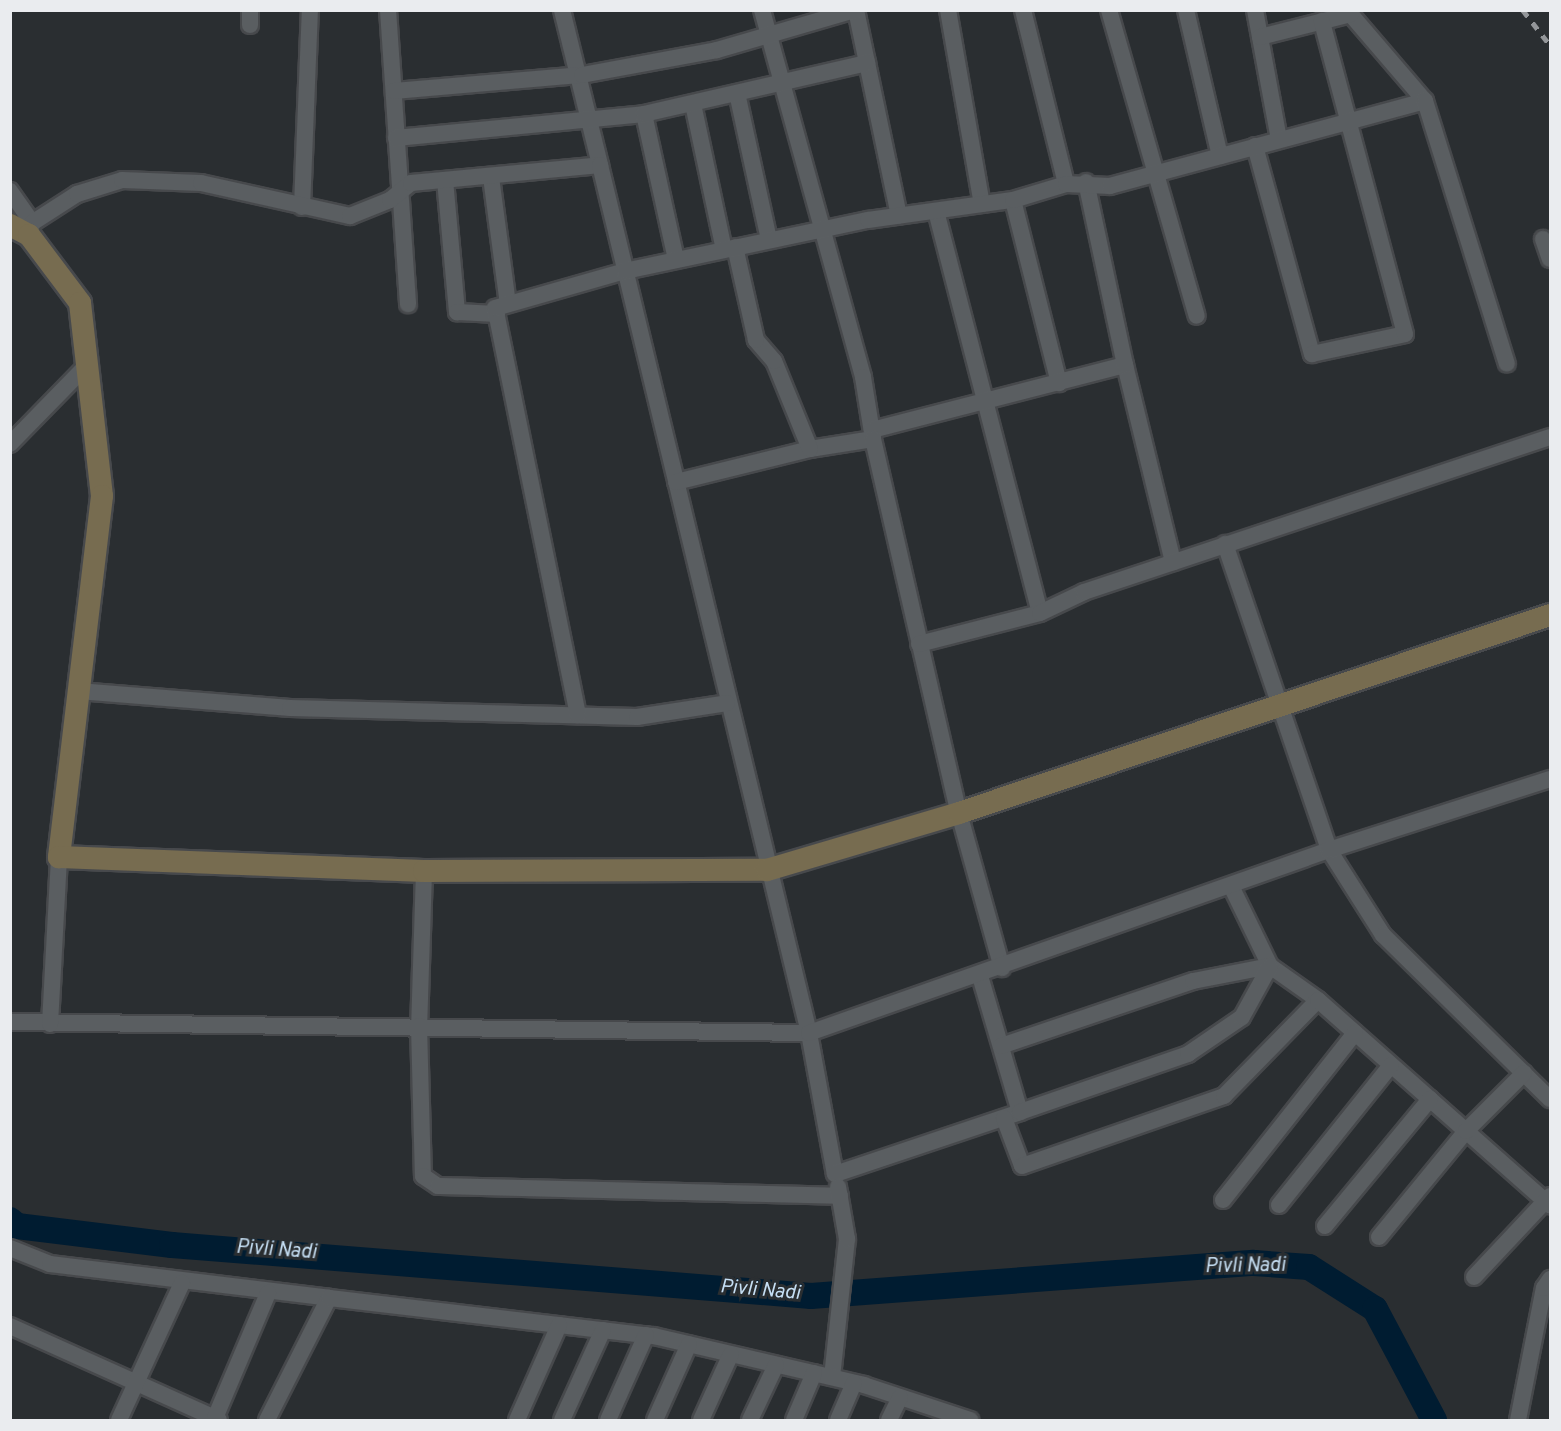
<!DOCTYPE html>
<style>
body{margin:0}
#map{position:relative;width:1561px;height:1431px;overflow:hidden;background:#2a2e31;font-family:Overpass,sans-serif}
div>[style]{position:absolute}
.river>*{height:26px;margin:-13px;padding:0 13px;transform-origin:13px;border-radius:13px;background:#001c31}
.roads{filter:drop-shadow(2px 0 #47494c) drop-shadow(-2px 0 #47494c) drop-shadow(0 2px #47494c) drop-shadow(0 -2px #47494c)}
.street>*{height:16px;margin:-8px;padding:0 8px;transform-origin:8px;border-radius:8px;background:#5a5e61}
.secondary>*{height:22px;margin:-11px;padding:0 11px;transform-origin:11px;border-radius:11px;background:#776c50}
.rail>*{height:4.5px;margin-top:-2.25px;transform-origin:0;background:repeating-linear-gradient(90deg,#939699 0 8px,transparent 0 16px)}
span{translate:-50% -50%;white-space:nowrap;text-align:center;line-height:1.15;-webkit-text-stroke:6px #2a2e31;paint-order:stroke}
.water-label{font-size:20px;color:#c6dff4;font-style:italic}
.frame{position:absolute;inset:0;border:12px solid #eaecef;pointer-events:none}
</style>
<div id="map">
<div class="river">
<div style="left:10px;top:1220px;width:9px;rotate:41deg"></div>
<div style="left:17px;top:1226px;width:156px;rotate:7deg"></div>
<div style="left:172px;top:1245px;width:641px;rotate:4.56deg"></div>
<div style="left:811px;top:1296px;width:444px;rotate:-4.3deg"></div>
<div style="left:1254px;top:1263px;width:55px;rotate:4.2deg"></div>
<div style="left:1309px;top:1267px;width:78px;rotate:32.5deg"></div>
<div style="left:1375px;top:1309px;width:126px;rotate:62deg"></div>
</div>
<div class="roads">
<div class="street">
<div style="left:250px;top:10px;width:15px;rotate:90deg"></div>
<div style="left:388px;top:10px;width:295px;rotate:86.1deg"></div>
<div style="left:562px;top:10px;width:160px;rotate:76.2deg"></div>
<div style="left:762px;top:10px;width:381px;rotate:74.6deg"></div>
<div style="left:863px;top:377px;width:63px;rotate:80.8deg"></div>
<div style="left:873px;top:439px;width:64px;rotate:171deg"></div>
<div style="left:856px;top:10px;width:210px;rotate:78.2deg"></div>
<div style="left:948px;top:10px;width:197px;rotate:80.1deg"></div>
<div style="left:1023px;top:10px;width:179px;rotate:76.1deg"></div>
<div style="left:1109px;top:10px;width:318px;rotate:74deg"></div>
<div style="left:1186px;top:10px;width:150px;rotate:76.9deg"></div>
<div style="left:1255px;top:10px;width:131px;rotate:79.5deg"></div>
<div style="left:1347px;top:10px;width:120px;rotate:49.4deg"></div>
<div style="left:1260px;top:37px;width:94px;rotate:-14.2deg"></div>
<div style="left:394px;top:91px;width:189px;rotate:-4.9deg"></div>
<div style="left:582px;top:75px;width:137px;rotate:-10.5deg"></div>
<div style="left:717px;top:50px;width:144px;rotate:-16.2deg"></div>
<div style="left:737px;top:93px;width:150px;rotate:77.7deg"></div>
<div style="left:693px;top:104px;width:149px;rotate:78deg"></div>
<div style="left:644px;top:114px;width:148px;rotate:77.6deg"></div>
<div style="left:396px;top:138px;width:249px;rotate:-5.5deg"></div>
<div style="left:644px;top:114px;width:229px;rotate:-12.9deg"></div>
<div style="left:1255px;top:146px;width:216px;rotate:74.7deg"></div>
<div style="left:1312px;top:354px;width:95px;rotate:-12.1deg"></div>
<div style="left:1405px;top:334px;width:324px;rotate:-104.9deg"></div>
<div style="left:491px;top:177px;width:128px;rotate:82.4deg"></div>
<div style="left:445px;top:180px;width:133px;rotate:84.8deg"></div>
<div style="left:457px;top:312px;width:40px;rotate:2.9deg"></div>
<div style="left:10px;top:191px;width:39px;rotate:55deg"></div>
<div style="left:1013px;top:200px;width:189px;rotate:75.9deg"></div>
<div style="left:302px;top:207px;width:197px;rotate:-87.7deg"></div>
<div style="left:936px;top:211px;width:415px;rotate:75.5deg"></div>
<div style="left:29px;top:235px;width:12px;rotate:-76deg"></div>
<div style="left:32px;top:223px;width:54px;rotate:-32.8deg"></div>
<div style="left:77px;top:194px;width:47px;rotate:-17.3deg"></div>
<div style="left:122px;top:180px;width:79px;rotate:2.2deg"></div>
<div style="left:201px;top:183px;width:153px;rotate:12.5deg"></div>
<div style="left:350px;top:216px;width:43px;rotate:-21.8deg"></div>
<div style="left:390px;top:200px;width:27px;rotate:-39deg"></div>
<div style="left:411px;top:183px;width:190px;rotate:-5.4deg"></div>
<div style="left:600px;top:165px;width:893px;rotate:76.46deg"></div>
<div style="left:809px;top:1033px;width:143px;rotate:79.6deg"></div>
<div style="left:835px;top:1174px;width:195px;rotate:-18.5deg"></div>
<div style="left:1020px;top:1112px;width:142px;rotate:-106.4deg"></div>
<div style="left:1543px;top:239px;width:21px;rotate:71deg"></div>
<div style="left:1125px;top:365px;width:203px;rotate:76.3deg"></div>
<div style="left:872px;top:430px;width:261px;rotate:-14.4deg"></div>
<div style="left:1125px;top:365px;width:187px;rotate:-102deg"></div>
<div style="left:873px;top:439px;width:384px;rotate:77.1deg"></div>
<div style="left:959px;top:813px;width:161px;rotate:74.5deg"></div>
<div style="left:10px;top:444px;width:113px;rotate:-45.7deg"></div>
<div style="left:676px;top:482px;width:138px;rotate:-13.8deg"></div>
<div style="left:810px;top:449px;width:95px;rotate:-112.2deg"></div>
<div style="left:774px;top:361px;width:28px;rotate:-131deg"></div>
<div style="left:756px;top:340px;width:95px;rotate:-102.7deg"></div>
<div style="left:1225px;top:544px;width:323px;rotate:71.2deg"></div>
<div style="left:1329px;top:850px;width:101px;rotate:57.6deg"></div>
<div style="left:1383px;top:935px;width:234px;rotate:44.5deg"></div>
<div style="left:919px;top:644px;width:125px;rotate:-14.4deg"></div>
<div style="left:1040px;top:613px;width:49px;rotate:-25.5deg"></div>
<div style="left:1084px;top:592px;width:491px;rotate:-18.4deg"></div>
<div style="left:78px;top:691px;width:213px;rotate:4.6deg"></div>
<div style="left:290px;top:708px;width:347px;rotate:1.5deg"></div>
<div style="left:637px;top:717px;width:91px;rotate:-8.8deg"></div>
<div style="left:578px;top:715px;width:415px;rotate:-101.5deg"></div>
<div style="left:495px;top:308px;width:135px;rotate:-15.9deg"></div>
<div style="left:625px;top:271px;width:248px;rotate:-11.9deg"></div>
<div style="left:868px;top:220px;width:146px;rotate:-7.9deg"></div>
<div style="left:1013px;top:200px;width:55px;rotate:-16.8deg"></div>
<div style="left:1066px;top:184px;width:44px;rotate:2.6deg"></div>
<div style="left:1110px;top:186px;width:326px;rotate:-15.1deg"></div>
<div style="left:1425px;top:101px;width:275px;rotate:72.7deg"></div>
<div style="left:424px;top:871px;width:155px;rotate:91.8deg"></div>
<div style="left:419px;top:1026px;width:150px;rotate:88.5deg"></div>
<div style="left:423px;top:1176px;width:18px;rotate:34deg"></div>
<div style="left:438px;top:1186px;width:402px;rotate:1.4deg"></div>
<div style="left:1232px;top:888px;width:87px;rotate:64deg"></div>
<div style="left:1270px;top:966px;width:59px;rotate:35.3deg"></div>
<div style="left:10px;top:1022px;width:799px;rotate:0.79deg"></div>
<div style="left:809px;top:1033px;width:551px;rotate:-19.39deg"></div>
<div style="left:1329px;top:850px;width:232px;rotate:-17.8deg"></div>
<div style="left:50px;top:1024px;width:167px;rotate:-86.9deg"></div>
<div style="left:1001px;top:1046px;width:203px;rotate:-18.7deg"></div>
<div style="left:1193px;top:981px;width:78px;rotate:-11deg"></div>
<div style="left:1020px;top:1112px;width:178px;rotate:-19deg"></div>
<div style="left:1188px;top:1054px;width:65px;rotate:-34.4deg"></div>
<div style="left:1242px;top:1017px;width:58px;rotate:-61.2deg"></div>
<div style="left:1004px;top:1118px;width:51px;rotate:69.4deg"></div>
<div style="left:1022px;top:1166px;width:214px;rotate:-19.1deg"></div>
<div style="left:1224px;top:1096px;width:134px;rotate:-45.6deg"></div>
<div style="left:1318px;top:1000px;width:310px;rotate:41.5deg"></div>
<div style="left:1223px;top:1200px;width:213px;rotate:-51.7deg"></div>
<div style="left:1279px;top:1205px;width:179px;rotate:-51.3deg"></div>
<div style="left:1325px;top:1226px;width:165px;rotate:-50.4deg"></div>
<div style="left:1379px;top:1237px;width:137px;rotate:-50.6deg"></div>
<div style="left:1466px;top:1131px;width:82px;rotate:-45deg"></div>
<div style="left:10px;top:1248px;width:43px;rotate:21.8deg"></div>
<div style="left:50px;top:1264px;width:281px;rotate:6.9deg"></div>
<div style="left:1474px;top:1277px;width:111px;rotate:-46.8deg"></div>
<div style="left:10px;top:1326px;width:229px;rotate:24.2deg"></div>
<div style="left:832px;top:1377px;width:139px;rotate:-83.8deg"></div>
<div style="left:847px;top:1239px;width:53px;rotate:-99.8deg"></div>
<div style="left:215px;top:1418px;width:136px;rotate:-67deg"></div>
<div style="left:119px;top:1420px;width:151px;rotate:-65.3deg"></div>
<div style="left:267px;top:1420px;width:137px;rotate:-63.1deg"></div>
<div style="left:329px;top:1298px;width:327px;rotate:6.7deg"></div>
<div style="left:654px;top:1336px;width:216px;rotate:13.1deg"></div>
<div style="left:864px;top:1385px;width:112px;rotate:18.3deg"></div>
<div style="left:517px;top:1420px;width:104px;rotate:-66.1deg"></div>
<div style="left:562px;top:1420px;width:99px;rotate:-65.5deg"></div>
<div style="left:608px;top:1420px;width:93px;rotate:-65.9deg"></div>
<div style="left:655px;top:1420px;width:83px;rotate:-65.9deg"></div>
<div style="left:701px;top:1420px;width:72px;rotate:-65.6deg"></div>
<div style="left:750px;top:1420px;width:61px;rotate:-64.7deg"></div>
<div style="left:794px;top:1420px;width:51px;rotate:-66.9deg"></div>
<div style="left:838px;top:1420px;width:40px;rotate:-66.6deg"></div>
<div style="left:889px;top:1420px;width:25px;rotate:-64deg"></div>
<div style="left:1518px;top:1420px;width:135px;rotate:-78.9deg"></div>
<div style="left:1544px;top:1288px;width:11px;rotate:-56deg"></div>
</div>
<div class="secondary">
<div style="left:10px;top:225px;width:21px;rotate:28deg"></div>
<div style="left:29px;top:235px;width:85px;rotate:53.1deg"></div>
<div style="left:80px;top:303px;width:194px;rotate:83.5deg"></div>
<div style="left:102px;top:496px;width:364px;rotate:96.8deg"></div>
<div style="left:59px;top:857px;width:365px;rotate:2.2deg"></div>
<div style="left:424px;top:871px;width:343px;rotate:-0.2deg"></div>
<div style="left:767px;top:870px;width:200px;rotate:-16.5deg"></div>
<div style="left:959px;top:813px;width:623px;rotate:-18.52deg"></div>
</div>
</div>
<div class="rail">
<div style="left:1523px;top:10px;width:44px;rotate:52.4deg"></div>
</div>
<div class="water-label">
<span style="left:276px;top:1251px;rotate:4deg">Pivli Nadi</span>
<span style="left:1245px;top:1267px;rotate:-1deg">Pivli Nadi</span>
<span style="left:760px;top:1291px;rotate:5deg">Pivli Nadi</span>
</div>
<div class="frame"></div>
</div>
